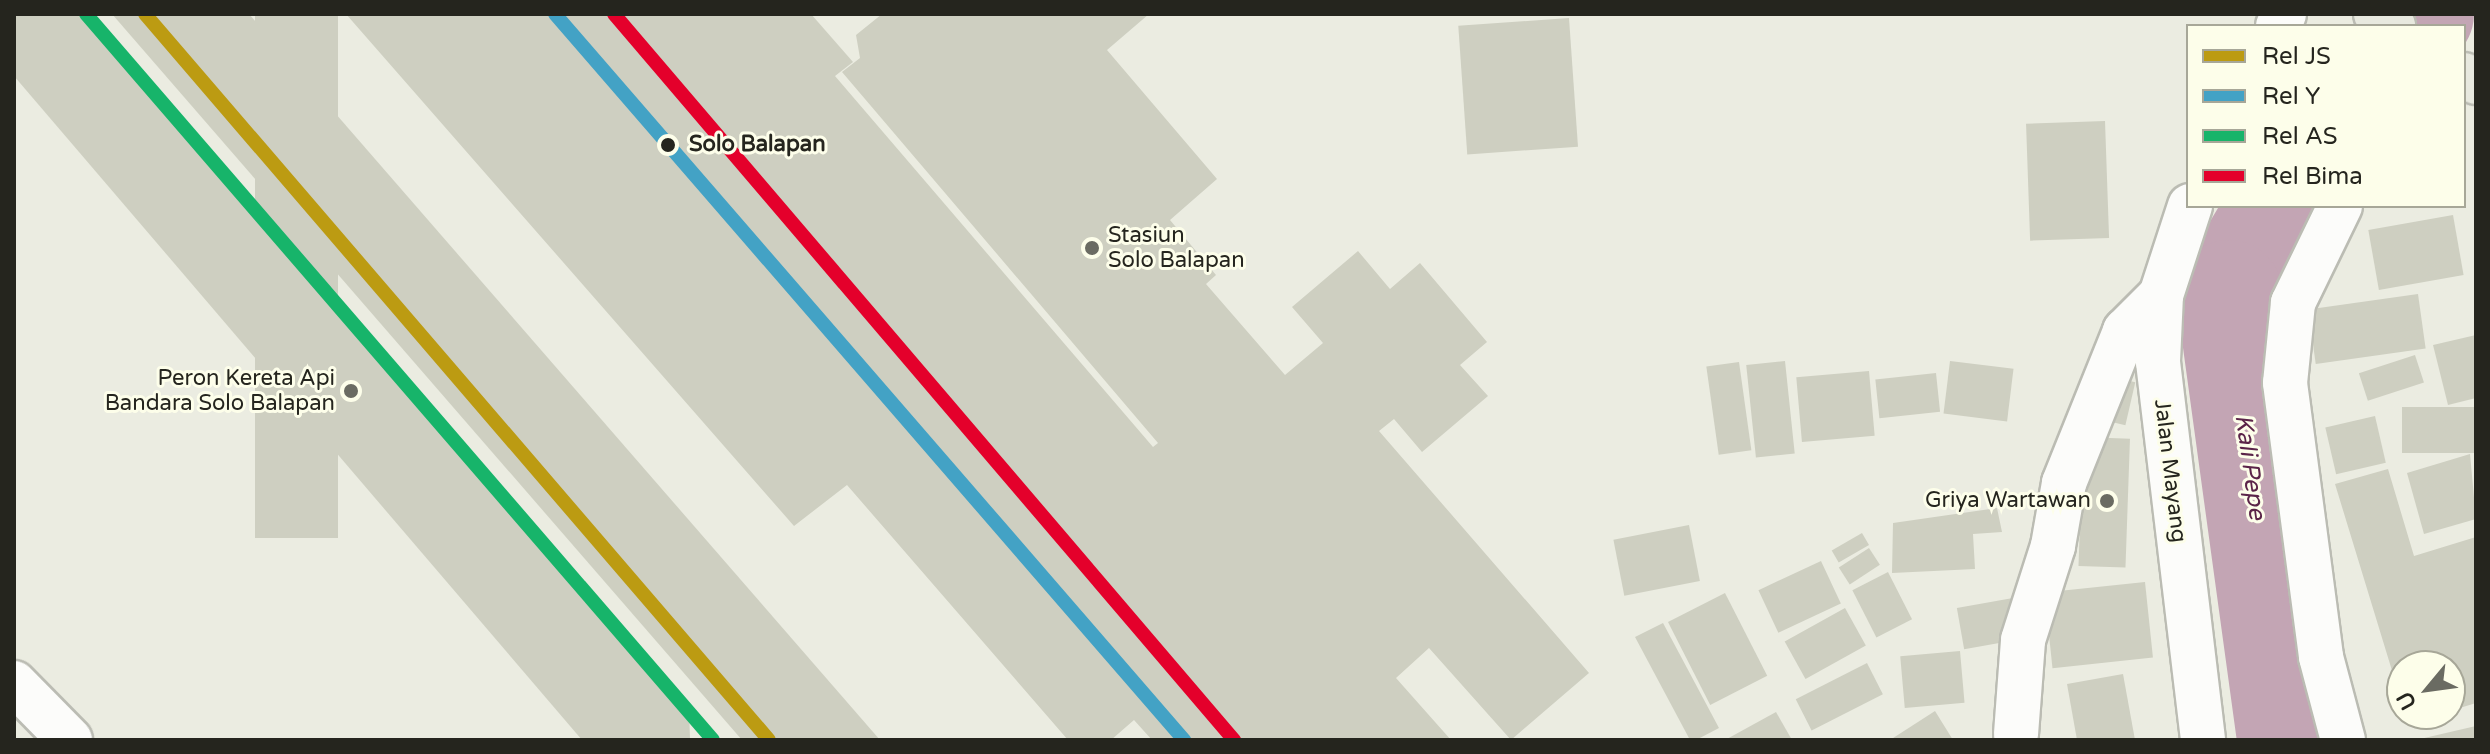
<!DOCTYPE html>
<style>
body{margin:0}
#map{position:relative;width:2490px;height:754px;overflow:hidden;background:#ebece1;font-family:"Varela Round",sans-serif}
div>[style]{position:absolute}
.river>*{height:106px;margin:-53px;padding:0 53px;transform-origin:53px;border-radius:53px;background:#c3a5b4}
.building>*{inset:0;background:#cecfc1;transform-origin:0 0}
.roads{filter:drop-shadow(2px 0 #bbbcb3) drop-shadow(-2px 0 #bbbcb3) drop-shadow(0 2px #bbbcb3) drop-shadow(0 -2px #bbbcb3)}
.minor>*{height:44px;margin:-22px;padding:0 22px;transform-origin:22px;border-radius:22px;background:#fcfcfa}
.major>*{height:44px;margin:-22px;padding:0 22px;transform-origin:22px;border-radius:22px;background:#e8e9df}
.rail-1>*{height:14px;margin:-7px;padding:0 7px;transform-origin:7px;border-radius:7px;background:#bc9b12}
.rail-2>*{height:14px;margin:-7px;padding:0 7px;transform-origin:7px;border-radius:7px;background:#43a2c5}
.rail-3>*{height:14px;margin:-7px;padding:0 7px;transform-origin:7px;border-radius:7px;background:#17b46a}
.rail-4>*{height:14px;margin:-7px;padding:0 7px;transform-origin:7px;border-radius:7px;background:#e4002b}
.dots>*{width:22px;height:22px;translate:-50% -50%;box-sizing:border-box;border:4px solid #fdfeea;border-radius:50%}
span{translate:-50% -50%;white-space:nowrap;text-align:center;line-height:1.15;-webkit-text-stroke:6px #fdfeea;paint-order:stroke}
.stop-label{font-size:22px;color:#25251e;font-weight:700}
.left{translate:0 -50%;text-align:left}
.poi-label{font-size:22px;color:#25251e}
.right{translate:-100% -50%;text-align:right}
.street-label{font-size:22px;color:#25251e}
.water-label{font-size:24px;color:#5b2449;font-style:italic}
.frame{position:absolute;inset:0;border:16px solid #25251e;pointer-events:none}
.legend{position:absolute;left:2186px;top:24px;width:280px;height:184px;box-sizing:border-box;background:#fdfeea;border:2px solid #a7a798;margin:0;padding:10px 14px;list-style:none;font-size:24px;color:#25251e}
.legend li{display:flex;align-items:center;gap:16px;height:40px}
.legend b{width:40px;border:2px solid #a7a798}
.north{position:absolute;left:2386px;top:650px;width:80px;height:80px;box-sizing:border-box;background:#fdfeea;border:2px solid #a7a798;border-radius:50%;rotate:241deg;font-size:22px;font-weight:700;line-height:32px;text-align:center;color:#25251e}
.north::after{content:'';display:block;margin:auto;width:28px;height:36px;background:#6a6b62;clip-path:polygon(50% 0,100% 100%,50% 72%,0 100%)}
</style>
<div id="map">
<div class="river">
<div style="left:2412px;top:26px;width:15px;rotate:-53deg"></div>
<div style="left:2281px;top:206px;width:101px;rotate:120.9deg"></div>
<div style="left:2229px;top:293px;width:451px;rotate:82.2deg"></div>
</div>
<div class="building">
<div style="clip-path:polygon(14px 14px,93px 14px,689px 706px,690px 740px,582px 740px,14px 76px)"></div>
<div style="clip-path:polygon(112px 14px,249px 14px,880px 740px,742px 740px)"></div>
<div style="left:255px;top:14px;width:83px;height:524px"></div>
<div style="clip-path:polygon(346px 14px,811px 14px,853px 62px,835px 76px,1153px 447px,1158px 443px,842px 72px,860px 58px,856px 35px,882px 14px,1149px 14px,1107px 50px,1217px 179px,1170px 220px,1216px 275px,1206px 284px,1285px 375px,1323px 343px,1292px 307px,1358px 251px,1390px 289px,1420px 263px,1487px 342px,1460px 365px,1488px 396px,1422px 452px,1394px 419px,1379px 431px,1589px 673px,1511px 740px,1429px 648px,1396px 678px,1451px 740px,1152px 740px,1134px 720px,1111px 740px,1068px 740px,847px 485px,794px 526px)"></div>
<div style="left:1569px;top:18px;width:129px;height:111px;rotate:86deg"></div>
<div style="left:2105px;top:121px;width:117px;height:79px;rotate:88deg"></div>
<div style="left:2453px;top:215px;width:61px;height:86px;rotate:80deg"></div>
<div style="left:2418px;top:294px;width:55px;height:111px;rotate:82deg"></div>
<div style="clip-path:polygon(2476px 335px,2476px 398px,2448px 405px,2433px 345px)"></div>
<div style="left:2415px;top:355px;width:29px;height:59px;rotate:72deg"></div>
<div style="left:1785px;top:361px;width:93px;height:39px;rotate:84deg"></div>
<div style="left:1950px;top:361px;width:64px;height:53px;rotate:7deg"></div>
<div style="left:1739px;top:362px;width:89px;height:33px;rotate:82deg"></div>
<div style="left:1869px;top:371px;width:65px;height:73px;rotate:85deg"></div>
<div style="left:1936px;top:373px;width:39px;height:61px;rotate:84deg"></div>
<div style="left:2108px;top:376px;width:28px;height:44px;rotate:13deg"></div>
<div style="left:2476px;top:407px;width:46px;height:74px;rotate:90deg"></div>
<div style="left:2375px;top:416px;width:48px;height:51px;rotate:77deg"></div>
<div style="left:2083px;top:437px;width:47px;height:129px;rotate:2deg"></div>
<div style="clip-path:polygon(2470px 454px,2476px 519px,2424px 534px,2407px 473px)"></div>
<div style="clip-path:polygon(2388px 469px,2414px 556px,2476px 537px,2476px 703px,2450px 711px,2450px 666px,2402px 666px,2401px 700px,2335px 484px)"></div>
<div style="clip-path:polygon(1997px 508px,2002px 532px,1973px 534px,1975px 569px,1892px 573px,1893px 523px)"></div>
<div style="left:1689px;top:525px;width:57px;height:77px;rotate:79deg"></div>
<div style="left:1862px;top:533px;width:14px;height:35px;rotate:60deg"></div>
<div style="left:1869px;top:548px;width:20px;height:36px;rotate:57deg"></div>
<div style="left:1821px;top:561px;width:47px;height:69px;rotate:65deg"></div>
<div style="left:1888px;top:572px;width:53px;height:40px;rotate:63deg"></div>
<div style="left:2145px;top:582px;width:76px;height:101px;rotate:84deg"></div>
<div style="left:1725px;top:593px;width:93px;height:64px;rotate:63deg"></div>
<div style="left:2013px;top:598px;width:42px;height:57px;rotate:80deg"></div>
<div style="left:1845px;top:608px;width:43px;height:69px;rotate:61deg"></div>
<div style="clip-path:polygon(1663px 623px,1719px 728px,1696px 740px,1690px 740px,1635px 637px)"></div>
<div style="left:1960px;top:651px;width:52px;height:60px;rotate:85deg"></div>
<div style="left:1867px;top:663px;width:35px;height:80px;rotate:63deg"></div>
<div style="clip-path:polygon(2123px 674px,2135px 740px,2077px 740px,2067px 684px)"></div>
<div style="clip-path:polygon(1935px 711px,1953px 740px,1890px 740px)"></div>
<div style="clip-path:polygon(1776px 712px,1792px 740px,1725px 740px)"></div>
<div style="clip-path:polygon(2405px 714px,2436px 714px,2436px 715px,2408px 723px)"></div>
<div style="clip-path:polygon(2476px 726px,2476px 740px,2420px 740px,2420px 739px)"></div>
</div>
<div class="roads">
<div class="minor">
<div style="left:2278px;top:26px;width:13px;rotate:-63deg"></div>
<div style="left:2190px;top:206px;width:94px;rotate:108deg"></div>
<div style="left:2161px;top:295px;width:67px;rotate:92.6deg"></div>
<div style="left:2158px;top:362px;width:381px;rotate:83.2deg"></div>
<div style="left:2340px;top:206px;width:108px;rotate:115.9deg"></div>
<div style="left:2293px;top:303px;width:80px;rotate:95.7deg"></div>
<div style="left:2285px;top:383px;width:276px;rotate:82.5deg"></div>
<div style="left:2321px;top:657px;width:86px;rotate:75.2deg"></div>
<div style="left:14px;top:683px;width:80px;rotate:45.5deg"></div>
<div style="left:2016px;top:734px;width:94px;rotate:-85.7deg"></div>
<div style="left:2023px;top:640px;width:99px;rotate:-72.3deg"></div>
<div style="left:2053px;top:546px;width:64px;rotate:-80.1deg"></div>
<div style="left:2064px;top:483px;width:164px;rotate:-68.1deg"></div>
<div style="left:2125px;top:331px;width:51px;rotate:-45deg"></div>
</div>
<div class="major">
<div style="left:2376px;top:14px;width:21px;rotate:35deg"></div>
<div style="left:2464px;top:75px;width:14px;rotate:30deg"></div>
</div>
</div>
<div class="rail-1">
<div style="left:145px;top:14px;width:957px;rotate:49.32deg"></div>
</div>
<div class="rail-2">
<div style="left:555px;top:14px;width:961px;rotate:49.09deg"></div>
</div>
<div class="rail-3">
<div style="left:86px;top:14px;width:959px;rotate:49.18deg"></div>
</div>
<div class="rail-4">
<div style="left:614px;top:14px;width:955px;rotate:49.5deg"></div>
</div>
<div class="dots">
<div style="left:668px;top:145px;background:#25251e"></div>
<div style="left:1092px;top:248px;background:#6a6b62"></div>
<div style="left:351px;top:391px;background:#6a6b62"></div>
<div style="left:2107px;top:501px;background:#6a6b62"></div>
</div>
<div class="stop-label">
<span class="left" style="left:689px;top:145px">Solo Balapan</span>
</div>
<div class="poi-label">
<span class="left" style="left:1108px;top:248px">Stasiun<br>Solo Balapan</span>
<span class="right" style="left:335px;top:391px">Peron Kereta Api<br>Bandara Solo Balapan</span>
<span class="right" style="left:2091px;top:501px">Griya Wartawan</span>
</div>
<div class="street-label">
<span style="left:2170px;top:471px;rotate:83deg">Jalan Mayang</span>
</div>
<div class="water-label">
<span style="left:2250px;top:467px;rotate:82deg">Kali Pepe</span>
</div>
<div class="frame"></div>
<ul class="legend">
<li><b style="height:10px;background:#bc9b12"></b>Rel JS</li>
<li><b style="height:10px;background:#43a2c5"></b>Rel Y</li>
<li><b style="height:10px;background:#17b46a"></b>Rel AS</li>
<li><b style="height:10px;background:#e4002b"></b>Rel Bima</li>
</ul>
<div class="north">U</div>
</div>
